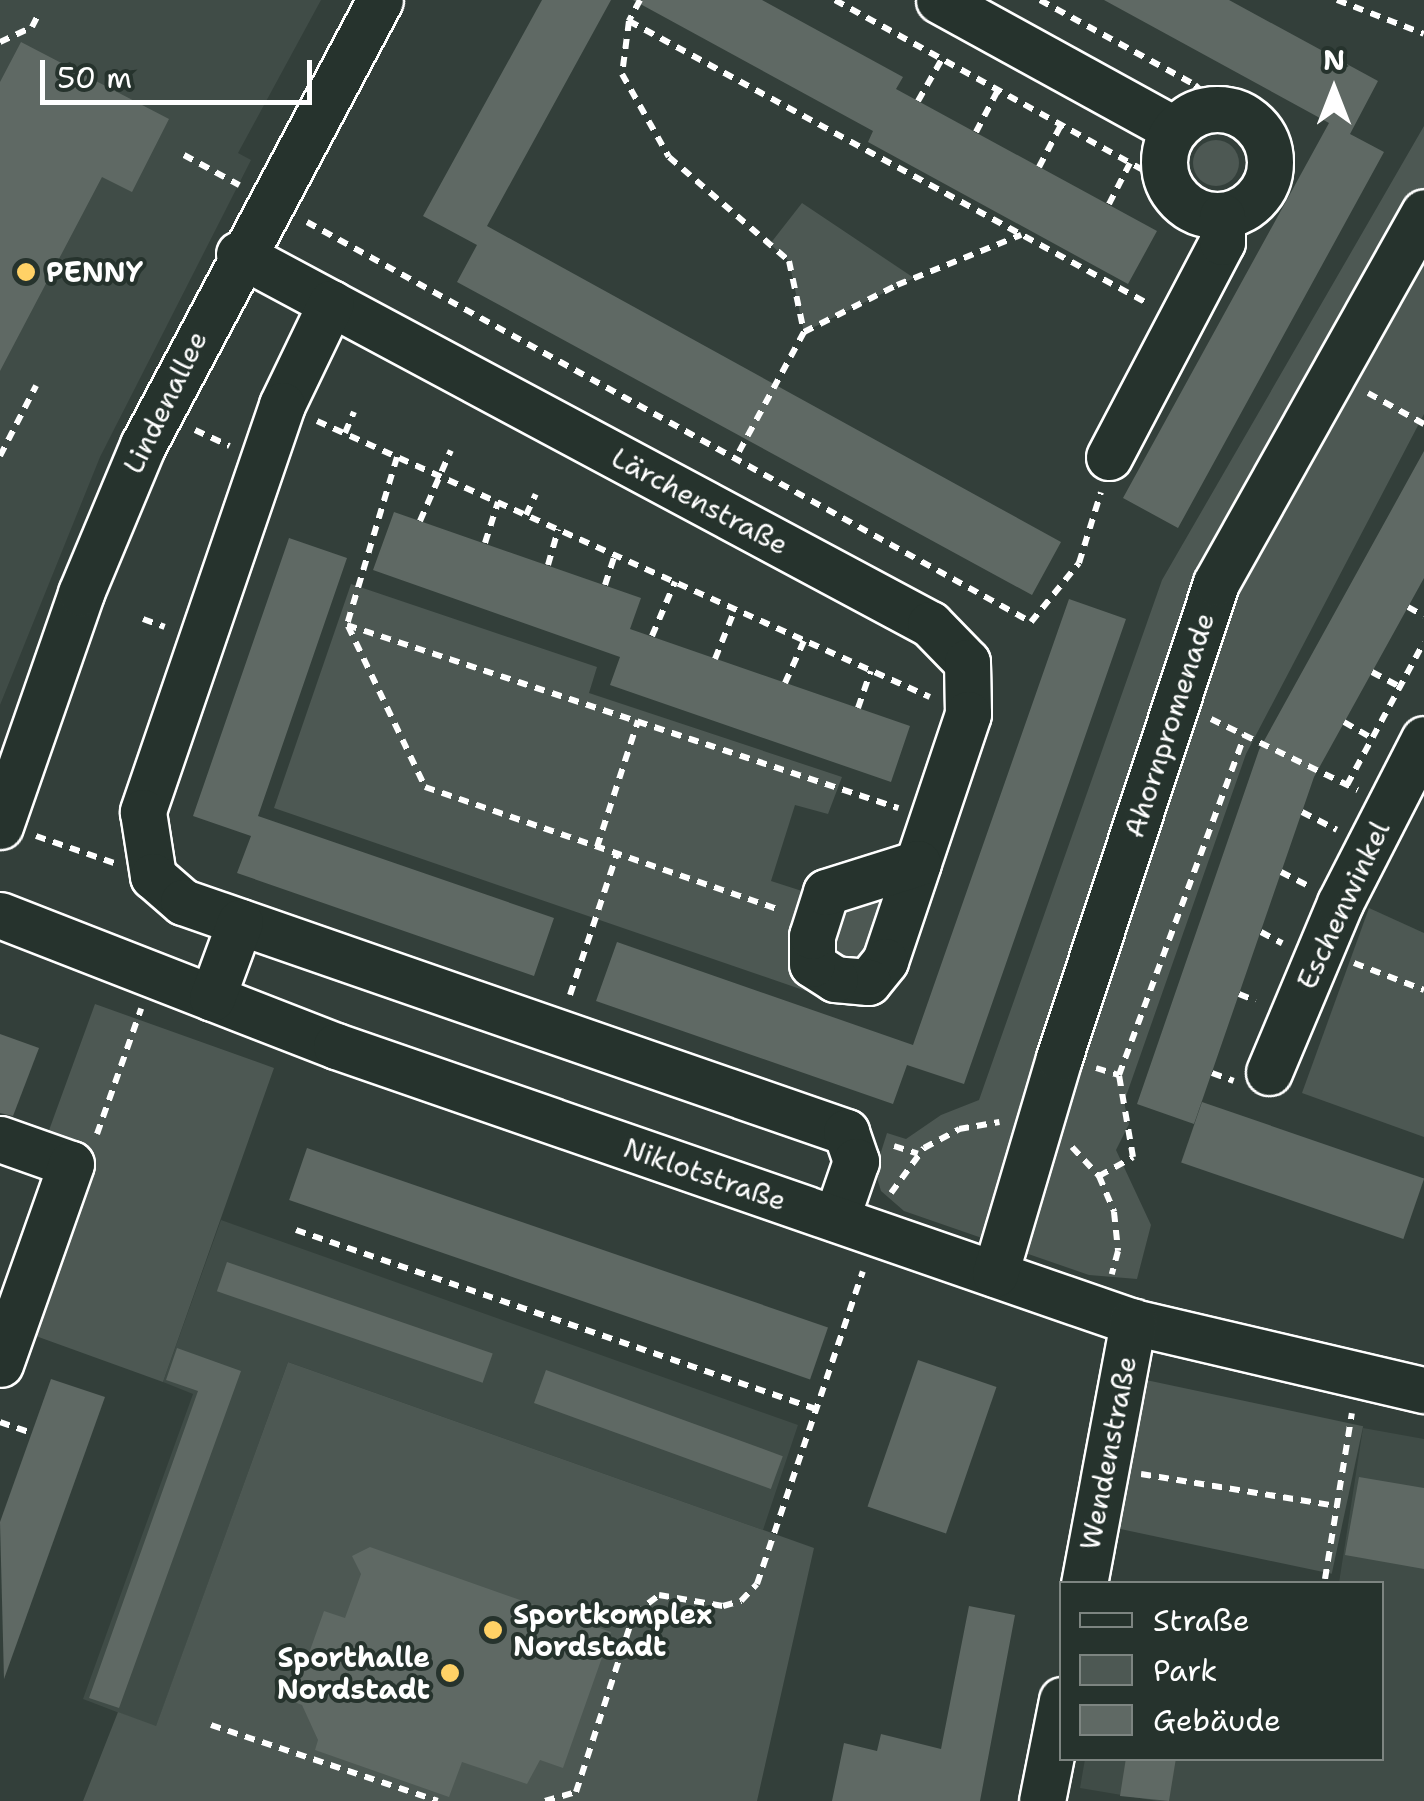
<!DOCTYPE html>
<meta charset="utf-8">
<style>
body{margin:0}
#map{position:relative;width:1424px;height:1801px;overflow:hidden;background:#333f3a;font-family:"Shantell Sans",sans-serif}
div>[style]{position:absolute}
.built>*{inset:0;background:#404c47}
.green>*{inset:0;background:#4d5853;transform-origin:0 0}
.round{border-radius:50%}
.building>*{inset:0;background:#5f6964;transform-origin:0 0}
.path>*{height:6px;margin-top:-3px;transform-origin:0;background:repeating-linear-gradient(90deg,#fff 0 10px,transparent 0 18px)}
.roads{filter:drop-shadow(2px 0 #fff) drop-shadow(-2px 0 #fff) drop-shadow(0 2px #fff) drop-shadow(0 -2px #fff)}
.minor>*{height:45px;margin:-22.5px;padding:0 22.5px;transform-origin:22.5px;border-radius:22.5px;background:#26332d}
.minor>.ring{margin:-22.5px;padding:0;box-sizing:content-box;background:none;border:45px solid #26332d;border-radius:50%}
.dots>*{width:28px;height:28px;translate:-50% -50%;box-sizing:border-box;border:5px solid #26332d;border-radius:50%}
span{translate:-50% -50%;white-space:nowrap;text-align:center;line-height:1.15;-webkit-text-stroke:8px #26332d;paint-order:stroke}
.poi-label{font-size:28px;color:#fff;font-weight:700}
.left{translate:0 -50%;text-align:left}
.right{translate:-100% -50%;text-align:right}
.street-label{font-size:28px;color:#fff}
.legend{position:absolute;left:1059px;top:1581px;width:325px;height:180px;box-sizing:border-box;background:#26332d;border:2px solid #7d8581;margin:0;padding:12px 18px;list-style:none;font-size:30px;color:#fff}
.legend li{display:flex;align-items:center;gap:20px;height:50px}
.legend b{width:50px;border:2px solid #7d8581}
.north{position:absolute;left:1284px;top:40px;width:100px;height:100px;-webkit-text-stroke:8px #26332d;paint-order:stroke;rotate:0deg;font-size:28px;font-weight:700;line-height:40px;text-align:center;color:#fff}
.north::after{content:'';display:block;margin:auto;width:35px;height:45px;background:#fff;clip-path:polygon(50% 0,100% 100%,50% 72%,0 100%)}
.scale{position:absolute;left:40px;top:60px;width:272px;height:45px;box-sizing:border-box;border:5px solid #fff;border-top:0;padding-left:12px;font-size:30px;line-height:35px;white-space:nowrap;color:#fff;-webkit-text-stroke:8px #26332d;paint-order:stroke}
</style>
<div id="map">
<div class="built">
<div style="clip-path:polygon(0 0,321px 0,238px 153px,251px 160px,100px 457px,0 705px)"></div>
<div style="clip-path:polygon(221px 1220px,798px 1425px,763px 1530px,288px 1362px,156px 1727px,83px 1699px,193px 1394px,163px 1382px)"></div>
<div style="clip-path:polygon(1363px 1428px,1424px 1439px,1424px 1801px,1157px 1801px,1080px 1788px,1085px 1759px,1382px 1758px,1382px 1584px,1339px 1583px)"></div>
</div>
<div class="green">
<div style="clip-path:polygon(1424px 126px,1424px 414px,1246px 754px,1124px 1102px,1129px 1124px,1116px 1150px,1151px 1225px,1137px 1279px,1089px 1275px,904px 1211px,881px 1191px,875px 1171px,887px 1133px,906px 1139px,941px 1115px,979px 1100px,1162px 580px)"></div>
<div class="round" style="left:1193px;top:140px;width:46px;height:46px"></div>
<div style="clip-path:polygon(802px 203px,914px 278px,804px 332px,789px 261px,770px 244px)"></div>
<div style="clip-path:polygon(351px 584px,597px 667px,589px 693px,842px 777px,828px 814px,795px 805px,771px 881px,802px 891px,795px 931px,806px 991px,274px 808px)"></div>
<div style="clip-path:polygon(895px 892px,858px 969px,828px 953px,839px 909px)"></div>
<div style="clip-path:polygon(1369px 908px,1424px 933px,1424px 1137px,1302px 1093px)"></div>
<div style="clip-path:polygon(95px 1004px,274px 1068px,163px 1382px,33px 1335px,94px 1163px,44px 1144px)"></div>
<div style="clip-path:polygon(288px 1362px,814px 1548px,757px 1801px,83px 1801px,118px 1712px,156px 1726px)"></div>
<div style="left:1146px;top:1380px;width:222px;height:151px;rotate:12deg"></div>
</div>
<div class="building">
<div style="clip-path:polygon(542px 0,611px 0,487px 226px,1061px 542px,1032px 595px,457px 282px,477px 245px,423px 216px)"></div>
<div style="clip-path:polygon(633px 0,762px 0,903px 77px,896px 89px,1157px 231px,1128px 284px,868px 142px,873px 131px)"></div>
<div style="clip-path:polygon(1104px 0,1229px 0,1378px 81px,1350px 134px,1384px 152px,1178px 528px,1123px 498px,1329px 123px)"></div>
<div style="clip-path:polygon(21px 42px,169px 119px,132px 192px,102px 177px,0 371px,0 82px)"></div>
<div style="clip-path:polygon(1424px 451px,1424px 578px,1314px 777px,1194px 1124px,1137px 1104px,1259px 750px)"></div>
<div style="clip-path:polygon(394px 512px,641px 598px,630px 629px,910px 726px,891px 782px,610px 685px,620px 657px,373px 570px)"></div>
<div style="clip-path:polygon(289px 538px,347px 558px,258px 816px,554px 918px,534px 976px,237px 873px,251px 836px,193px 816px)"></div>
<div style="clip-path:polygon(1069px 599px,1126px 619px,964px 1084px,907px 1065px,893px 1104px,596px 1001px,617px 942px,913px 1045px)"></div>
<div style="clip-path:polygon(0 1034px,39px 1048px,13px 1116px,0 1113px)"></div>
<div style="left:1202px;top:1102px;width:235px;height:64px;rotate:19deg"></div>
<div style="left:307px;top:1148px;width:551px;height:55px;rotate:19deg"></div>
<div style="left:227px;top:1262px;width:281px;height:31px;rotate:19deg"></div>
<div style="clip-path:polygon(177px 1348px,241px 1371px,119px 1708px,89px 1698px,198px 1391px,166px 1380px)"></div>
<div style="left:918px;top:1360px;width:83px;height:155px;rotate:19deg"></div>
<div style="left:546px;top:1370px;width:252px;height:35px;rotate:20deg"></div>
<div style="clip-path:polygon(51px 1379px,105px 1397px,4px 1679px,0 1522px)"></div>
<div style="clip-path:polygon(1359px 1477px,1424px 1488px,1424px 1569px,1345px 1555px)"></div>
<div style="clip-path:polygon(370px 1547px,611px 1632px,563px 1768px,540px 1760px,527px 1784px,462px 1762px,449px 1797px,315px 1750px,318px 1740px,302px 1705px,292px 1701px,324px 1611px,345px 1618px,361px 1574px,352px 1556px)"></div>
<div style="clip-path:polygon(969px 1606px,1015px 1615px,980px 1801px,832px 1801px,844px 1743px,877px 1751px,881px 1734px,941px 1749px)"></div>
<div style="clip-path:polygon(1126px 1758px,1176px 1758px,1169px 1801px,1120px 1796px)"></div>
</div>
<div class="path">
<div style="left:640px;top:0;width:24px;rotate:118deg"></div>
<div style="left:629px;top:21px;width:592px;rotate:28.56deg"></div>
<div style="left:835px;top:0;width:380px;rotate:28.9deg"></div>
<div style="left:1040px;top:0;width:177px;rotate:28.7deg"></div>
<div style="left:1195px;top:85px;width:35px;rotate:43deg"></div>
<div style="left:1337px;top:0;width:93px;rotate:21.3deg"></div>
<div style="left:629px;top:21px;width:53px;rotate:97.5deg"></div>
<div style="left:622px;top:74px;width:95px;rotate:60.5deg"></div>
<div style="left:669px;top:157px;width:159px;rotate:40.9deg"></div>
<div style="left:789px;top:261px;width:73px;rotate:78.1deg"></div>
<div style="left:804px;top:332px;width:145px;rotate:118.5deg"></div>
<div style="left:0;top:42px;width:35px;rotate:-25deg"></div>
<div style="left:32px;top:27px;width:11px;rotate:-63deg"></div>
<div style="left:918px;top:101px;width:48px;rotate:-60.3deg"></div>
<div style="left:976px;top:132px;width:47px;rotate:-62.4deg"></div>
<div style="left:184px;top:155px;width:63px;rotate:28.6deg"></div>
<div style="left:1039px;top:167px;width:47px;rotate:-62.4deg"></div>
<div style="left:1109px;top:204px;width:46px;rotate:-62.9deg"></div>
<div style="left:307px;top:222px;width:827px;rotate:28.92deg"></div>
<div style="left:1031px;top:622px;width:76px;rotate:-50.9deg"></div>
<div style="left:1079px;top:563px;width:74px;rotate:-72.8deg"></div>
<div style="left:804px;top:332px;width:104px;rotate:-26.8deg"></div>
<div style="left:897px;top:285px;width:134px;rotate:-22deg"></div>
<div style="left:1368px;top:393px;width:64px;rotate:29deg"></div>
<div style="left:317px;top:421px;width:672px;rotate:24.24deg"></div>
<div style="left:195px;top:430px;width:38px;rotate:25deg"></div>
<div style="left:345px;top:433px;width:23px;rotate:-67deg"></div>
<div style="left:0;top:456px;width:79px;rotate:-62.8deg"></div>
<div style="left:397px;top:457px;width:175px;rotate:106.6deg"></div>
<div style="left:347px;top:625px;width:581px;rotate:18.37deg"></div>
<div style="left:526px;top:515px;width:23px;rotate:-65deg"></div>
<div style="left:420px;top:521px;width:77px;rotate:-66.4deg"></div>
<div style="left:485px;top:543px;width:43px;rotate:-72.4deg"></div>
<div style="left:548px;top:565px;width:37px;rotate:-74deg"></div>
<div style="left:605px;top:585px;width:32px;rotate:-72deg"></div>
<div style="left:1408px;top:607px;width:18px;rotate:29deg"></div>
<div style="left:143px;top:619px;width:23px;rotate:20deg"></div>
<div style="left:348px;top:626px;width:178px;rotate:64.4deg"></div>
<div style="left:425px;top:787px;width:373px;rotate:19.1deg"></div>
<div style="left:652px;top:636px;width:59px;rotate:-66.9deg"></div>
<div style="left:715px;top:659px;width:54px;rotate:-68.2deg"></div>
<div style="left:1372px;top:672px;width:32px;rotate:28deg"></div>
<div style="left:785px;top:683px;width:46px;rotate:-65.7deg"></div>
<div style="left:858px;top:708px;width:39px;rotate:-71deg"></div>
<div style="left:1211px;top:719px;width:163px;rotate:25.8deg"></div>
<div style="left:1344px;top:722px;width:32px;rotate:30deg"></div>
<div style="left:1347px;top:785px;width:162px;rotate:-61.7deg"></div>
<div style="left:1302px;top:812px;width:39px;rotate:27deg"></div>
<div style="left:36px;top:836px;width:83px;rotate:19.1deg"></div>
<div style="left:597px;top:847px;width:133px;rotate:-72deg"></div>
<div style="left:1281px;top:872px;width:29px;rotate:27deg"></div>
<div style="left:1261px;top:932px;width:24px;rotate:28deg"></div>
<div style="left:1354px;top:963px;width:75px;rotate:21.1deg"></div>
<div style="left:1239px;top:994px;width:18px;rotate:22deg"></div>
<div style="left:570px;top:995px;width:149px;rotate:-71.6deg"></div>
<div style="left:1096px;top:1068px;width:24px;rotate:17deg"></div>
<div style="left:1212px;top:1073px;width:23px;rotate:20deg"></div>
<div style="left:97px;top:1134px;width:133px;rotate:-70.6deg"></div>
<div style="left:894px;top:1146px;width:25px;rotate:18deg"></div>
<div style="left:1072px;top:1147px;width:40px;rotate:47deg"></div>
<div style="left:1099px;top:1176px;width:39px;rotate:67deg"></div>
<div style="left:1114px;top:1212px;width:39px;rotate:84deg"></div>
<div style="left:1118px;top:1251px;width:24px;rotate:105deg"></div>
<div style="left:1099px;top:1176px;width:39px;rotate:-29deg"></div>
<div style="left:1133px;top:1157px;width:83px;rotate:-99.7deg"></div>
<div style="left:1119px;top:1075px;width:363px;rotate:-69.7deg"></div>
<div style="left:891px;top:1193px;width:56px;rotate:-53.7deg"></div>
<div style="left:924px;top:1148px;width:40px;rotate:-28deg"></div>
<div style="left:959px;top:1129px;width:41px;rotate:-9.9deg"></div>
<div style="left:296px;top:1230px;width:550px;rotate:19deg"></div>
<div style="left:0;top:1422px;width:34px;rotate:19deg"></div>
<div style="left:1141px;top:1474px;width:199px;rotate:9.3deg"></div>
<div style="left:1325px;top:1579px;width:168px;rotate:-80.8deg"></div>
<div style="left:211px;top:1725px;width:239px;rotate:18.5deg"></div>
<div style="left:545px;top:1801px;width:32px;rotate:-16deg"></div>
<div style="left:576px;top:1792px;width:187px;rotate:-72deg"></div>
<div style="left:634px;top:1614px;width:31px;rotate:-37deg"></div>
<div style="left:659px;top:1595px;width:65px;rotate:9.8deg"></div>
<div style="left:723px;top:1606px;width:19px;rotate:-16deg"></div>
<div style="left:741px;top:1601px;width:23px;rotate:-47deg"></div>
<div style="left:757px;top:1584px;width:330px;rotate:-71.3deg"></div>
</div>
<div class="roads">
<div class="minor">
<div style="left:939px;top:0;width:268px;rotate:28.8deg"></div>
<div class="ring" style="left:1164px;top:109px;width:61px;height:61px"></div>
<div style="left:239px;top:254px;width:784px;rotate:28.17deg"></div>
<div style="left:930px;top:624px;width:53px;rotate:45.8deg"></div>
<div style="left:967px;top:662px;width:52px;rotate:88.9deg"></div>
<div style="left:968px;top:714px;width:157px;rotate:108.6deg"></div>
<div style="left:331px;top:303px;width:113px;rotate:115.7deg"></div>
<div style="left:282px;top:405px;width:430px;rotate:108.9deg"></div>
<div style="left:143px;top:812px;width:65px;rotate:81.1deg"></div>
<div style="left:153px;top:876px;width:40px;rotate:41deg"></div>
<div style="left:183px;top:902px;width:702px;rotate:19.13deg"></div>
<div style="left:846px;top:1132px;width:31px;rotate:71deg"></div>
<div style="left:856px;top:1161px;width:61px;rotate:109deg"></div>
<div style="left:1109px;top:457px;width:243px;rotate:-62.3deg"></div>
<div style="left:1222px;top:242px;width:26px;rotate:-90deg"></div>
<div style="left:0;top:826px;width:247px;rotate:-70.8deg"></div>
<div style="left:81px;top:593px;width:160px;rotate:-67.3deg"></div>
<div style="left:143px;top:445px;width:504px;rotate:-61.96deg"></div>
<div style="left:918px;top:863px;width:103px;rotate:108.6deg"></div>
<div style="left:885px;top:961px;width:27px;rotate:129deg"></div>
<div style="left:868px;top:982px;width:33px;rotate:-175deg"></div>
<div style="left:835px;top:979px;width:27px;rotate:-147deg"></div>
<div style="left:812px;top:964px;width:28px;rotate:-90deg"></div>
<div style="left:812px;top:936px;width:46px;rotate:-72.3deg"></div>
<div style="left:826px;top:892px;width:96px;rotate:-17.5deg"></div>
<div style="left:0;top:915px;width:361px;rotate:21.3deg"></div>
<div style="left:336px;top:1046px;width:843px;rotate:19.1deg"></div>
<div style="left:1133px;top:1322px;width:299px;rotate:13.2deg"></div>
<div style="left:212px;top:998px;width:81px;rotate:-69.8deg"></div>
<div style="left:1269px;top:1072px;width:183px;rotate:-67.2deg"></div>
<div style="left:1340px;top:903px;width:184px;rotate:-62.9deg"></div>
<div style="left:0;top:1139px;width:75px;rotate:19.4deg"></div>
<div style="left:71px;top:1164px;width:212px;rotate:109.5deg"></div>
<div style="left:995px;top:1274px;width:225px;rotate:-73.5deg"></div>
<div style="left:1059px;top:1058px;width:500px;rotate:-71.71deg"></div>
<div style="left:1216px;top:583px;width:425px;rotate:-60.7deg"></div>
<div style="left:1084px;top:1584px;width:267px;rotate:-79.4deg"></div>
<div style="left:1042px;top:1801px;width:103px;rotate:-78.8deg"></div>
</div>
</div>
<div class="dots">
<div style="left:26px;top:272px;background:#ffd166"></div>
<div style="left:493px;top:1630px;background:#ffd166"></div>
<div style="left:450px;top:1673px;background:#ffd166"></div>
</div>
<div class="poi-label">
<span class="left" style="left:46px;top:272px">PENNY</span>
<span class="left" style="left:513px;top:1630px">Sportkomplex<br>Nordstadt</span>
<span class="right" style="left:430px;top:1673px">Sporthalle<br>Nordstadt</span>
</div>
<div class="street-label">
<span style="left:165px;top:402px;rotate:-64deg">Lindenallee</span>
<span style="left:700px;top:501px;rotate:28deg">Lärchenstraße</span>
<span style="left:1169px;top:725px;rotate:-72deg">Ahornpromenade</span>
<span style="left:1343px;top:905px;rotate:-65deg">Eschenwinkel</span>
<span style="left:705px;top:1174px;rotate:19deg">Niklotstraße</span>
<span style="left:1108px;top:1453px;rotate:-79deg">Wendenstraße</span>
</div>
<ul class="legend">
<li><b style="height:12px;background:#26332d"></b>Straße</li>
<li><b style="height:28px;background:#4d5853"></b>Park</li>
<li><b style="height:28px;background:#5f6964"></b>Gebäude</li>
</ul>
<div class="north">N</div>
<div class="scale">50 m</div>
</div>
